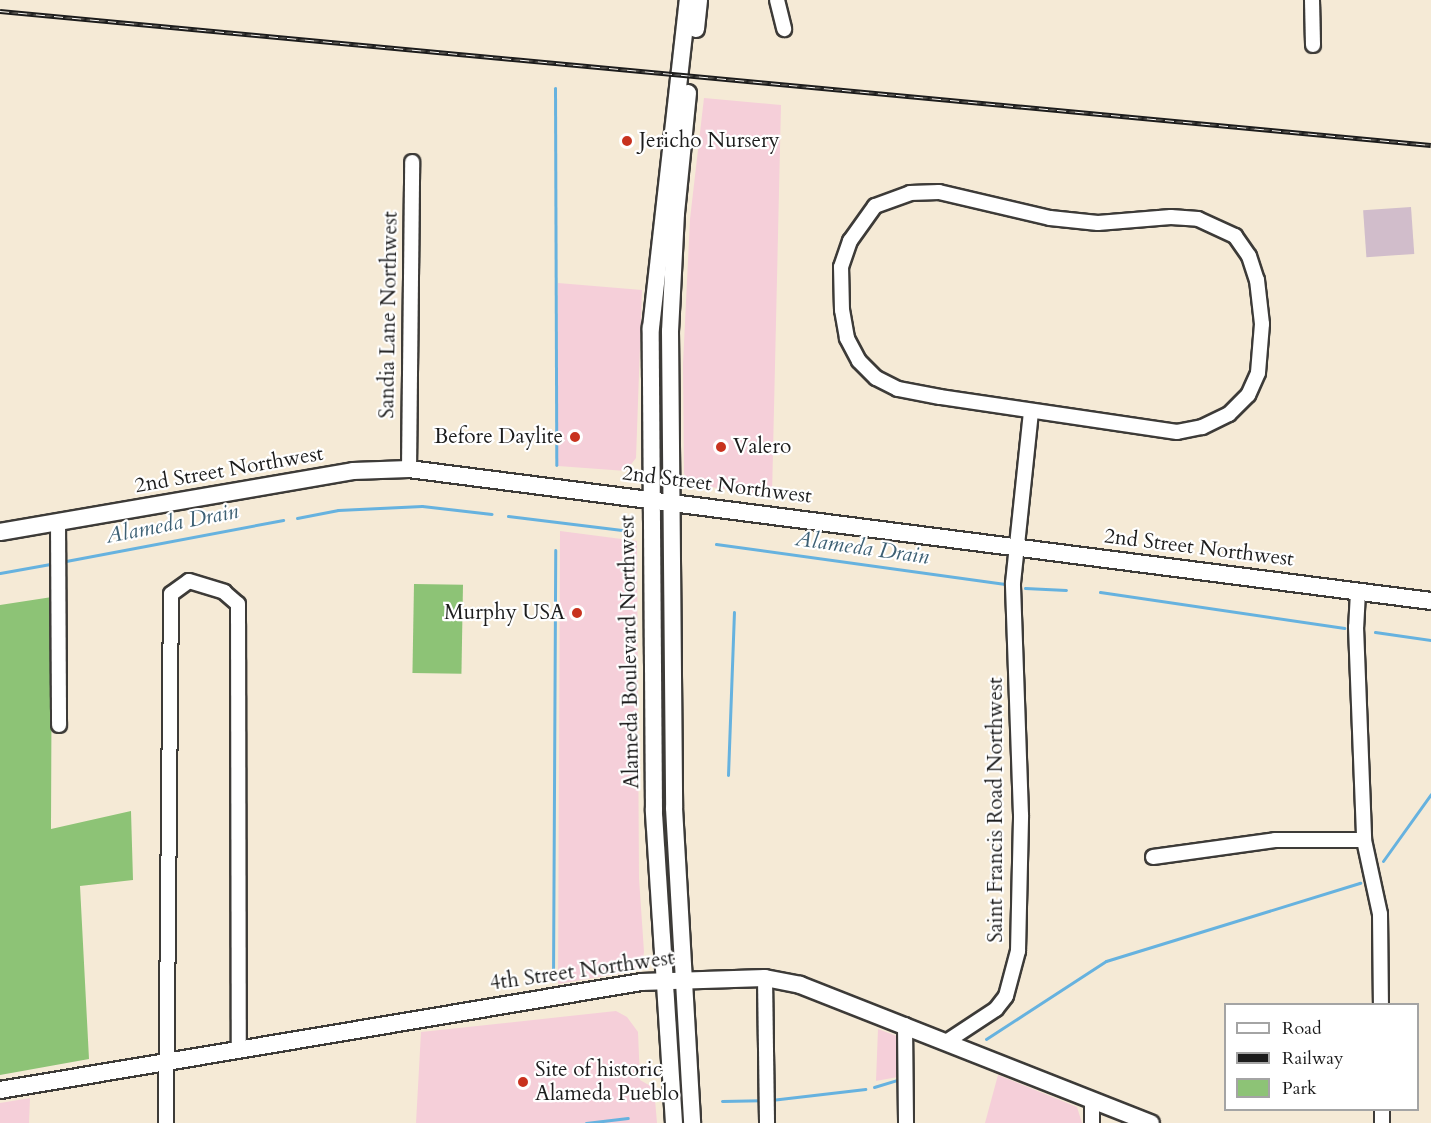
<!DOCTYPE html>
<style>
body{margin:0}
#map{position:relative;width:1431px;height:1123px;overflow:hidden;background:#f5ead6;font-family:Cardo,serif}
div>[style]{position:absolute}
.built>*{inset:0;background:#f5cfd9}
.industrial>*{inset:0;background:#d1bdcb;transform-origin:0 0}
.green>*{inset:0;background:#8dc376;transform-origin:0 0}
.stream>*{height:3px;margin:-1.5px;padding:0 1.5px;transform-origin:1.5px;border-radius:1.5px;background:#66b2df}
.roads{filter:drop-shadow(2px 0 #3d3b38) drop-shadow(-2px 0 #3d3b38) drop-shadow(0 2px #3d3b38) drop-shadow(0 -2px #3d3b38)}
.minor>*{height:14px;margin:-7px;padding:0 7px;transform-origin:7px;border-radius:7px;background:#fff}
.major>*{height:16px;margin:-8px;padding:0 8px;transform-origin:8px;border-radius:8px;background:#fff}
.rail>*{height:5px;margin-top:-2.5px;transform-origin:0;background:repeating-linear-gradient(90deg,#fff 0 9px,#1c1c1c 0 18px);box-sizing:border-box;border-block:2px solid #1c1c1c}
.dots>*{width:16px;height:16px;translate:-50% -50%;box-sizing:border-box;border:3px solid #fff;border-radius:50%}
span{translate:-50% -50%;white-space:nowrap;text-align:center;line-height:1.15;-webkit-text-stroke:4.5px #fff;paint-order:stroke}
.poi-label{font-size:21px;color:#1c1c1c}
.left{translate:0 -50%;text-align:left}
.right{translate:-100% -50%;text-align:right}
.street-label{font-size:21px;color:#1c1c1c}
.water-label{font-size:22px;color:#3d6074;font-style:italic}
.legend{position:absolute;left:1224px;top:1003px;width:195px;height:108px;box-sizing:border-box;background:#fff;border:2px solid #a4a4a4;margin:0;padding:8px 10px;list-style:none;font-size:18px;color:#1c1c1c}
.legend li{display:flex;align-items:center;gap:12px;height:30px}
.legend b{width:30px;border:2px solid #a4a4a4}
</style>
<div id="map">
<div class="built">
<div style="clip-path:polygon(704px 98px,781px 105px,772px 495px,695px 485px,684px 474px,683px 364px,690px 219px)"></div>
<div style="clip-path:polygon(558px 283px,642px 290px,636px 458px,626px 471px,558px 466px)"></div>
<div style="clip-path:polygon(560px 531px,637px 541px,639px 878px,644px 952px,642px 964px,634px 971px,558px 984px)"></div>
<div style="clip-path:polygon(616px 1011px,627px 1017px,638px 1032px,640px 1080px,654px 1088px,657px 1123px,416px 1123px,421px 1032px)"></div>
<div style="clip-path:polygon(878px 1029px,902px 1038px,903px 1076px,876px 1081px)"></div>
<div style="clip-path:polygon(998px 1075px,1077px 1107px,1082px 1123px,985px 1123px)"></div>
<div style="clip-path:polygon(30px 1098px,29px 1123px,0 1123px,0 1103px)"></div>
</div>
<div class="industrial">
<div style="left:1411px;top:207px;width:47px;height:48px;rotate:86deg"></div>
</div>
<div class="green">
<div style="left:414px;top:584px;width:49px;height:89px;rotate:1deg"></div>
<div style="clip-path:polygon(52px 597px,51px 829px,131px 811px,133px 880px,80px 886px,89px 1059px,0 1075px,0 605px)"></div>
</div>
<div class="stream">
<div style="left:555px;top:88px;width:377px;rotate:89.8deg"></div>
<div style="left:508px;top:516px;width:123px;rotate:7deg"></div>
<div style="left:297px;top:518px;width:42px;rotate:-11deg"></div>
<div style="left:338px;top:510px;width:84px;rotate:-2.7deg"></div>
<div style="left:422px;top:506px;width:70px;rotate:6.5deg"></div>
<div style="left:716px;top:544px;width:290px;rotate:7.9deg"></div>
<div style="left:66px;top:561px;width:221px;rotate:-10.7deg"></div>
<div style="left:0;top:573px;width:51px;rotate:-10.2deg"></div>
<div style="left:1025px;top:588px;width:41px;rotate:2.8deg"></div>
<div style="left:1100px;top:592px;width:247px;rotate:8.4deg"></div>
<div style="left:1375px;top:632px;width:57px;rotate:8.1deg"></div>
<div style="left:728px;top:775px;width:163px;rotate:-87.9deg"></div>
<div style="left:1383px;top:861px;width:82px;rotate:-54.4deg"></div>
<div style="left:553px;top:981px;width:431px;rotate:-89.7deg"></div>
<div style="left:986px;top:1039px;width:143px;rotate:-33deg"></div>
<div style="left:1106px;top:961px;width:266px;rotate:-17.1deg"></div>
<div style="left:874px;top:1087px;width:28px;rotate:-17deg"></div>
<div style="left:771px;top:1100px;width:95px;rotate:-6.7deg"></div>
<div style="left:722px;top:1101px;width:39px;rotate:-1deg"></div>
<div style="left:586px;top:1123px;width:42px;rotate:-6.8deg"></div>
</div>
<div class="roads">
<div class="minor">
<div style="left:777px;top:0;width:30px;rotate:76deg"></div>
<div style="left:1312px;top:0;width:45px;rotate:88.7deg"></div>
<div style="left:939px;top:192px;width:114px;rotate:13.2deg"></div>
<div style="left:1050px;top:218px;width:48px;rotate:5.9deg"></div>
<div style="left:1098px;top:223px;width:73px;rotate:-4.7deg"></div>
<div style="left:1171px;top:217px;width:27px;rotate:4deg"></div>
<div style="left:1198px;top:219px;width:41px;rotate:24.7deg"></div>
<div style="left:1235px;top:236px;width:24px;rotate:55deg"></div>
<div style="left:1249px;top:256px;width:25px;rotate:72deg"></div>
<div style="left:1257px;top:280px;width:44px;rotate:83.5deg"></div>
<div style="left:1262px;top:324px;width:49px;rotate:94.7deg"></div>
<div style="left:1258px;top:373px;width:24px;rotate:114deg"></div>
<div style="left:1248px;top:395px;width:27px;rotate:135deg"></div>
<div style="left:1229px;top:414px;width:30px;rotate:154deg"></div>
<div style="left:1202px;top:427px;width:25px;rotate:169deg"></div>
<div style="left:1177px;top:432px;width:240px;rotate:-171.6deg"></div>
<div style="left:940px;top:397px;width:43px;rotate:-169.2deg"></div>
<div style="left:898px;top:389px;width:25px;rotate:-153deg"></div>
<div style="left:876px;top:378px;width:24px;rotate:-135deg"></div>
<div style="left:859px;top:361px;width:26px;rotate:-118deg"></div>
<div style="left:847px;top:338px;width:28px;rotate:-100deg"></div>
<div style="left:842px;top:310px;width:43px;rotate:-91.3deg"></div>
<div style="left:841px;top:267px;width:28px;rotate:-71deg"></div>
<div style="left:850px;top:241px;width:43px;rotate:-54.5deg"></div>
<div style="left:875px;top:206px;width:37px;rotate:-20deg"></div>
<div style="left:910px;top:193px;width:29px;rotate:-2deg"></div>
<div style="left:409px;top:469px;width:307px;rotate:-89.4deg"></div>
<div style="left:58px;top:522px;width:203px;rotate:89.7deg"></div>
<div style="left:1358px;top:592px;width:35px;rotate:93deg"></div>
<div style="left:1356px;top:627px;width:213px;rotate:87.8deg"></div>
<div style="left:1364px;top:840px;width:76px;rotate:77.8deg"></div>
<div style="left:1380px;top:914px;width:90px;rotate:89.4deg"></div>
<div style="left:1153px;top:857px;width:123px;rotate:-7.9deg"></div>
<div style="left:1275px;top:840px;width:89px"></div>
<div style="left:765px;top:978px;width:145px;rotate:89.2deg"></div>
<div style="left:905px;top:1025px;width:98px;rotate:89.4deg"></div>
<div style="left:946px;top:1042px;width:60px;rotate:-33.4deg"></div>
<div style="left:996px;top:1009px;width:16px;rotate:-52deg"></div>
<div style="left:1006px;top:996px;width:47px;rotate:-75.1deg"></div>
<div style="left:1018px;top:951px;width:136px;rotate:-88.7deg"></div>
<div style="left:1021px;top:815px;width:232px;rotate:-92deg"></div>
<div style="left:1013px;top:583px;width:171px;rotate:-84deg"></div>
<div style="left:1092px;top:1100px;width:23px;rotate:90deg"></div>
<div style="left:1382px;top:1110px;width:13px;rotate:90deg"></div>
<div style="left:166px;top:1123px;width:529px;rotate:-89.46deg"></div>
<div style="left:171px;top:594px;width:22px;rotate:-36deg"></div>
<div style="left:189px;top:581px;width:37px;rotate:17deg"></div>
<div style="left:224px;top:592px;width:18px;rotate:41deg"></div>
<div style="left:238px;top:604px;width:444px;rotate:89.9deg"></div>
</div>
<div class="major">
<div style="left:696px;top:29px;width:29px;rotate:-84deg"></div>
<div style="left:688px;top:93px;width:121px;rotate:95.7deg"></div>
<div style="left:676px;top:213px;width:118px;rotate:92.9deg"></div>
<div style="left:670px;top:331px;width:477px;rotate:89.5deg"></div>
<div style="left:674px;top:808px;width:316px;rotate:86.7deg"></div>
<div style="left:0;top:532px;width:358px;rotate:-9.8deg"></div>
<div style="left:353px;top:471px;width:56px;rotate:-2deg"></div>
<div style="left:409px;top:469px;width:1030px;rotate:7.36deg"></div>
<div style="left:0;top:1090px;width:650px;rotate:-9.56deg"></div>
<div style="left:641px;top:982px;width:124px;rotate:-1.8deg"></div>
<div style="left:765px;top:978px;width:36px;rotate:11deg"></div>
<div style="left:800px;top:985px;width:377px;rotate:21.5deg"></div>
<div style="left:674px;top:1123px;width:313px;rotate:-93.7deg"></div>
<div style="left:654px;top:811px;width:483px;rotate:-90.4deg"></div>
<div style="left:651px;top:328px;width:330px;rotate:-83.6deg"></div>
</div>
</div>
<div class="rail">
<div style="left:0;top:11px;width:1437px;rotate:5.35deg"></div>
</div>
<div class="dots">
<div style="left:627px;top:141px;background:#c8321e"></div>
<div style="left:575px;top:437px;background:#c8321e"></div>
<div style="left:721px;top:447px;background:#c8321e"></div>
<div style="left:577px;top:613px;background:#c8321e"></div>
<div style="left:523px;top:1082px;background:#c8321e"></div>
</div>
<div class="poi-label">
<span class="left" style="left:639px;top:141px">Jericho Nursery</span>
<span class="right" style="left:563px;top:437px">Before Daylite</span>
<span class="left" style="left:733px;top:447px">Valero</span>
<span class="right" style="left:565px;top:613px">Murphy USA</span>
<span class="left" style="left:535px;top:1082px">Site of historic<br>Alameda Pueblo</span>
</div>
<div class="street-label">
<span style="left:389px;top:315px;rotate:-89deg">Sandia Lane Northwest</span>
<span style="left:229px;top:470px;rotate:-10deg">2nd Street Northwest</span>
<span style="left:717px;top:485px;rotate:7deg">2nd Street Northwest</span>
<span style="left:1199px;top:548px;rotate:7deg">2nd Street Northwest</span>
<span style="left:630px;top:652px;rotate:-91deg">Alameda Boulevard Northwest</span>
<span style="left:996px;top:810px;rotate:-90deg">Saint Francis Road Northwest</span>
<span style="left:582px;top:971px;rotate:-8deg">4th Street Northwest</span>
</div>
<div class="water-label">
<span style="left:172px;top:524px;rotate:-11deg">Alameda Drain</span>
<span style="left:862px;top:548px;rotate:8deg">Alameda Drain</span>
</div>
<ul class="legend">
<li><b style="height:8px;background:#fff"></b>Road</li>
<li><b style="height:8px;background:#1c1c1c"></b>Railway</li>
<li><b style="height:16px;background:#8dc376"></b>Park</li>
</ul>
</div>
